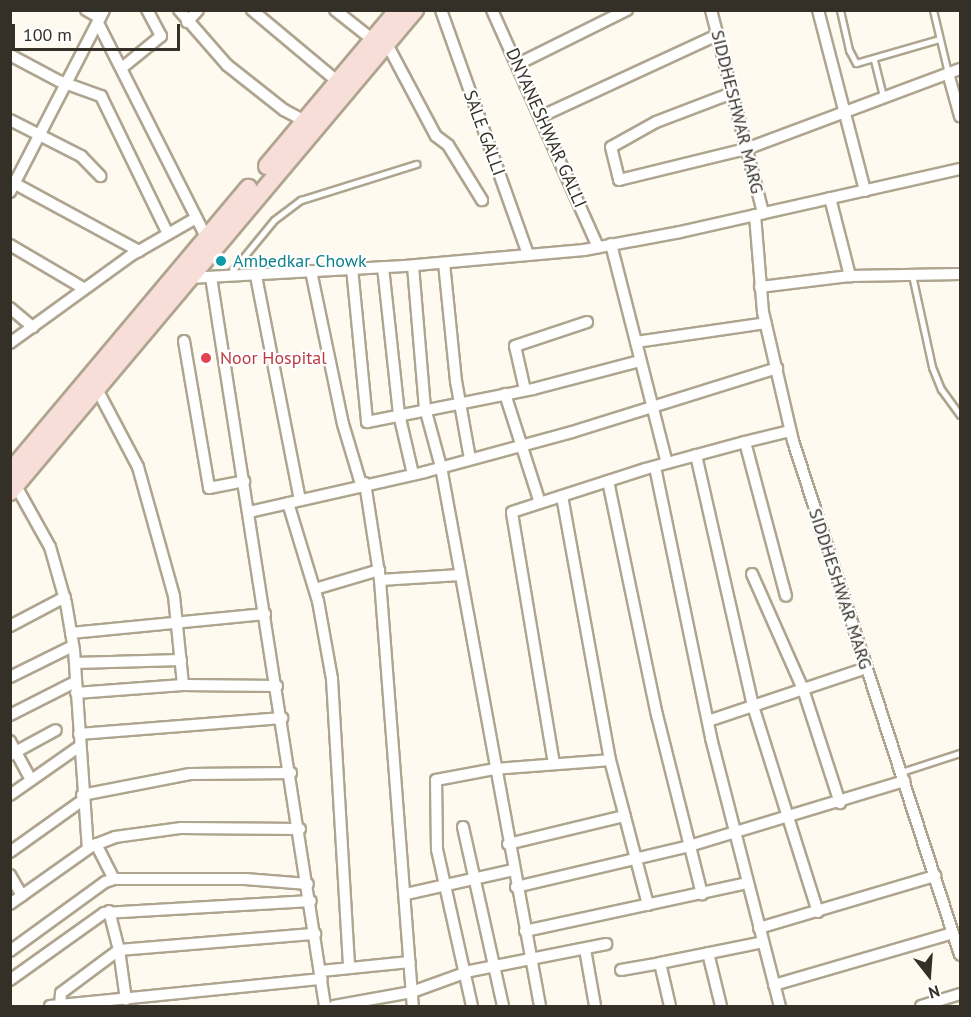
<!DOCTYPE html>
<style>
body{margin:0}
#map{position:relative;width:971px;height:1017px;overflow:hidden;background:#fefaf0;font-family:"PT Sans",sans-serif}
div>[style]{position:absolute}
.roads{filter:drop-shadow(2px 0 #afa58f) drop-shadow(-2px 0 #afa58f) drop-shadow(0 2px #afa58f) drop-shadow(0 -2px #afa58f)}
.lane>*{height:5px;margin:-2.5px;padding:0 2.5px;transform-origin:2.5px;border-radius:2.5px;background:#fff}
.street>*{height:10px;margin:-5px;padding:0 5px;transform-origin:5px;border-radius:5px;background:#fff}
.primary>*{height:16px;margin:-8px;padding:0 8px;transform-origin:8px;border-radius:8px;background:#f7ded9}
.dots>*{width:16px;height:16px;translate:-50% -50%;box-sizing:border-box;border:3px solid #fff;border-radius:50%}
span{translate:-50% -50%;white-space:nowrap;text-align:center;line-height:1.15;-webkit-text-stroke:4.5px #fff;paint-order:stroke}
.street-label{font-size:18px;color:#343027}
.culture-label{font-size:18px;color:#0d838f}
.left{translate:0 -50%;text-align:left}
.health-label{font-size:18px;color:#be3a42}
.frame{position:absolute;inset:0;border:12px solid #343027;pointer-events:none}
.north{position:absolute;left:899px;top:945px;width:60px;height:60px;-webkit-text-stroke:4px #fff;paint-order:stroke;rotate:163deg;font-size:16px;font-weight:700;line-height:24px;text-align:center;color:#343027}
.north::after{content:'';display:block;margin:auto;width:21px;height:27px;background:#343027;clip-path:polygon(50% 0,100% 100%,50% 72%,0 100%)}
.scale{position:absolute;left:12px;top:24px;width:168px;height:27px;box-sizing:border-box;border:3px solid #343027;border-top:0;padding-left:8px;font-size:18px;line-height:21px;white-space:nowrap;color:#343027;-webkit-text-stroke:4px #fff;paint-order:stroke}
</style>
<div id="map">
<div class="roads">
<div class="lane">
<div style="left:840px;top:10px;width:41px;rotate:77.3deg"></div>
<div style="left:849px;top:50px;width:15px;rotate:62deg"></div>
<div style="left:856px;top:63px;width:86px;rotate:-16.1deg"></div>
<div style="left:933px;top:10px;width:65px;rotate:76.6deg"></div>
<div style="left:874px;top:60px;width:37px;rotate:76deg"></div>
<div style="left:912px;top:275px;width:94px;rotate:77.7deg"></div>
<div style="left:932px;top:367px;width:24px;rotate:68deg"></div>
<div style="left:941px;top:389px;width:32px;rotate:54deg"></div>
<div style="left:228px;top:276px;width:72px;rotate:-50.6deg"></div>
<div style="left:274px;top:220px;width:34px;rotate:-37deg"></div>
<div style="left:301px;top:200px;width:121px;rotate:-17.4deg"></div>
<div style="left:901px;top:772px;width:62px;rotate:-17.9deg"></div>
</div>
<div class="street">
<div style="left:86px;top:10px;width:16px;rotate:30deg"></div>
<div style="left:100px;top:18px;width:9px;rotate:-63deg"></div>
<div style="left:179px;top:10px;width:73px;rotate:48.9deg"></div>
<div style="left:227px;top:65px;width:73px;rotate:38.3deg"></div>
<div style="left:284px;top:110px;width:24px;rotate:28deg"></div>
<div style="left:252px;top:10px;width:112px;rotate:39.9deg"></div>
<div style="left:335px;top:10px;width:48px;rotate:38.3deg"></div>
<div style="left:441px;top:10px;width:260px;rotate:70.4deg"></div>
<div style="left:492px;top:10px;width:260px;rotate:65.9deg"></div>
<div style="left:711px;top:10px;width:210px;rotate:75.6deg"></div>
<div style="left:818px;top:10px;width:187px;rotate:75.4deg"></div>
<div style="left:187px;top:22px;width:16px;rotate:-47deg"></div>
<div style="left:98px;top:23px;width:240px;rotate:63.2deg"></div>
<div style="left:387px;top:44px;width:104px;rotate:62deg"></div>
<div style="left:436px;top:136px;width:15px;rotate:37deg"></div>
<div style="left:448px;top:145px;width:65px;rotate:58.3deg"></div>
<div style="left:10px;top:55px;width:55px;rotate:28deg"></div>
<div style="left:59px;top:81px;width:45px;rotate:19.7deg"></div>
<div style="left:101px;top:96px;width:153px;rotate:64.1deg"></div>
<div style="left:518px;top:64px;width:122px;rotate:-26.4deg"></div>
<div style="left:123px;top:67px;width:49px;rotate:-39.2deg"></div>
<div style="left:161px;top:36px;width:30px;rotate:-118deg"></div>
<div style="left:948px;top:73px;width:45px;rotate:74.4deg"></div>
<div style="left:732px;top:93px;width:81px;rotate:159.1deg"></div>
<div style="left:656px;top:122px;width:51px;rotate:150.9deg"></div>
<div style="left:611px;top:147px;width:34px;rotate:76deg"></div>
<div style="left:619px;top:180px;width:131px;rotate:-13.7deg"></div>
<div style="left:746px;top:149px;width:228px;rotate:-20.5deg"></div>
<div style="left:542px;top:116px;width:193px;rotate:-24.8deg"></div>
<div style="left:10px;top:120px;width:80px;rotate:26.9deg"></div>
<div style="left:81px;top:156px;width:28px;rotate:46deg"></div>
<div style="left:10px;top:181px;width:147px;rotate:28.5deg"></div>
<div style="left:10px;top:192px;width:196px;rotate:-62.7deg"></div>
<div style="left:830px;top:198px;width:81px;rotate:75.6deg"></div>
<div style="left:850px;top:276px;width:110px;rotate:-1deg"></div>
<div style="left:755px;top:215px;width:97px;rotate:85.3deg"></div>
<div style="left:763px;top:312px;width:132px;rotate:76.9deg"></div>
<div style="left:793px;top:441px;width:540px;rotate:72deg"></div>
<div style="left:611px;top:244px;width:226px;rotate:75.7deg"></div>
<div style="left:10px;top:245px;width:85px;rotate:30.5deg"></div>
<div style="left:444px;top:263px;width:119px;rotate:84.2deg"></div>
<div style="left:456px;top:381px;width:79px;rotate:79.8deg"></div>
<div style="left:413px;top:266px;width:143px;rotate:85.2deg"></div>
<div style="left:425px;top:408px;width:61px;rotate:74.8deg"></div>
<div style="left:441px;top:467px;width:548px;rotate:79.59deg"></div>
<div style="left:383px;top:267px;width:148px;rotate:83.8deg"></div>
<div style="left:399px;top:414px;width:62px;rotate:76.9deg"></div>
<div style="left:352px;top:268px;width:155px;rotate:84.4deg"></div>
<div style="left:367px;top:422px;width:169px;rotate:-11.2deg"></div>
<div style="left:533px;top:389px;width:111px;rotate:-14.7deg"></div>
<div style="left:311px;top:271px;width:156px;rotate:78.2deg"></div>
<div style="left:343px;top:424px;width:63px;rotate:73.3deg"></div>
<div style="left:256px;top:276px;width:228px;rotate:78.9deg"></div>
<div style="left:211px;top:277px;width:738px;rotate:81.11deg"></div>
<div style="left:189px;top:278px;width:216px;rotate:-3.2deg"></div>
<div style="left:405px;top:266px;width:180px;rotate:-5.1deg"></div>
<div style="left:584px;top:250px;width:98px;rotate:-10.6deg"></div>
<div style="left:680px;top:232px;width:287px;rotate:-12.7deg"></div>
<div style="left:760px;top:287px;width:91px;rotate:-7deg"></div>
<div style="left:10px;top:308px;width:30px;rotate:40deg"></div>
<div style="left:184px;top:341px;width:149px;rotate:80.3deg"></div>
<div style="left:209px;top:488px;width:36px;rotate:-11deg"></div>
<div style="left:636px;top:342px;width:131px;rotate:-8.3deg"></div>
<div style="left:10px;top:343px;width:148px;rotate:-35.9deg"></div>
<div style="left:130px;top:256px;width:76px;rotate:-29.9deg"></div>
<div style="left:525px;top:390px;width:45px;rotate:-102.8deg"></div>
<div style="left:515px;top:346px;width:76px;rotate:-18.4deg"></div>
<div style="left:98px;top:391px;width:86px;rotate:62.2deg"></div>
<div style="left:138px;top:467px;width:134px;rotate:74.4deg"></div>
<div style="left:174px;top:596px;width:89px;rotate:84.2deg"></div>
<div style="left:505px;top:394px;width:114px;rotate:72.2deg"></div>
<div style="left:745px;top:442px;width:46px;rotate:-13.7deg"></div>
<div style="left:696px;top:455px;width:257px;rotate:77.2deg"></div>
<div style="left:753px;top:706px;width:216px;rotate:72.5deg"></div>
<div style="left:655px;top:467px;width:277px;rotate:78.3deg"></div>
<div style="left:711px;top:738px;width:277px;rotate:75.6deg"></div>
<div style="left:608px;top:481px;width:239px;rotate:78.2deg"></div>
<div style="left:657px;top:715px;width:185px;rotate:75.9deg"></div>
<div style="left:365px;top:483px;width:98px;rotate:81.2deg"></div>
<div style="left:380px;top:580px;width:427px;rotate:85.6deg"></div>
<div style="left:16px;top:486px;width:70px;rotate:60.9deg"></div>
<div style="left:50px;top:547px;width:58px;rotate:74.1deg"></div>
<div style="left:66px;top:603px;width:48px;rotate:80.3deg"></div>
<div style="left:74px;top:650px;width:198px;rotate:86deg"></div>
<div style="left:562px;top:496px;width:268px;rotate:79.7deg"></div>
<div style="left:610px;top:760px;width:150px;rotate:75.3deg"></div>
<div style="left:288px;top:503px;width:102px;rotate:73deg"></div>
<div style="left:318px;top:601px;width:79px;rotate:79.8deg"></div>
<div style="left:332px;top:679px;width:289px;rotate:86.6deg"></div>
<div style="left:249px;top:512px;width:180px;rotate:-12.8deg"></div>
<div style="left:425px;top:472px;width:152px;rotate:-15.2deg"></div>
<div style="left:572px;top:432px;width:215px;rotate:-17.3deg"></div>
<div style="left:752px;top:574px;width:126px;rotate:66.1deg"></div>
<div style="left:803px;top:689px;width:120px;rotate:72deg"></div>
<div style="left:380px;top:580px;width:80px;rotate:-3.6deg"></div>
<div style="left:315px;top:589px;width:67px;rotate:-16.5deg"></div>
<div style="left:10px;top:626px;width:62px;rotate:-27.8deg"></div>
<div style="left:71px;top:633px;width:195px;rotate:-5.6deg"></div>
<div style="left:75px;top:663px;width:106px;rotate:-1.6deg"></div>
<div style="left:10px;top:677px;width:70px;rotate:-26.2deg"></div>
<div style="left:76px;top:693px;width:107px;rotate:-4.3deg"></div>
<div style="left:183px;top:685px;width:94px;rotate:0.6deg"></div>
<div style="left:10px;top:715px;width:73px;rotate:-26.9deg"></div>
<div style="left:708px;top:721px;width:167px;rotate:-18.5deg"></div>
<div style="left:79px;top:734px;width:204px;rotate:-4.5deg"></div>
<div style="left:10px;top:741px;width:44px;rotate:61.7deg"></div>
<div style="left:10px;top:755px;width:52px;rotate:-28.5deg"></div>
<div style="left:554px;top:764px;width:255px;rotate:-99.5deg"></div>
<div style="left:512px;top:512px;width:140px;rotate:-17.9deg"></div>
<div style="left:645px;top:469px;width:104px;rotate:-15.1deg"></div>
<div style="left:745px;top:442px;width:159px;rotate:75.1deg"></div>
<div style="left:10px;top:795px;width:85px;rotate:-35deg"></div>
<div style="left:82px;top:795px;width:110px;rotate:-11deg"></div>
<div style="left:190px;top:774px;width:101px;rotate:-0.6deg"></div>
<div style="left:463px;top:827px;width:183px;rotate:77.4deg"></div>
<div style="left:96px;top:844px;width:39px;rotate:63deg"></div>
<div style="left:508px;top:844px;width:120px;rotate:-13.5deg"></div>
<div style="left:10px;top:852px;width:90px;rotate:-35.5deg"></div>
<div style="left:10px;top:875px;width:24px;rotate:60deg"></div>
<div style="left:516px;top:887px;width:178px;rotate:-13.3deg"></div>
<div style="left:689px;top:846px;width:225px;rotate:-16.8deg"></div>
<div style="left:406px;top:894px;width:110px;rotate:-12.6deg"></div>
<div style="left:10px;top:904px;width:100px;rotate:-35.3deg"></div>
<div style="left:92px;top:846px;width:25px;rotate:-21deg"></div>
<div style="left:115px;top:837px;width:67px;rotate:-7.8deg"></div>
<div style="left:181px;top:828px;width:119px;rotate:0.5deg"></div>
<div style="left:109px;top:911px;width:40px;rotate:75.6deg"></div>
<div style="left:119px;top:950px;width:50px;rotate:82deg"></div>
<div style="left:759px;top:928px;width:184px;rotate:-16.5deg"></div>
<div style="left:525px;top:931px;width:227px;rotate:-12.2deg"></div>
<div style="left:585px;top:949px;width:58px;rotate:80deg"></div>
<div style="left:10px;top:951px;width:117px;rotate:-36deg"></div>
<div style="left:105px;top:882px;width:9px;rotate:-18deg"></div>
<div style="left:114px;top:879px;width:131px"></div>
<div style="left:245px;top:879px;width:63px;rotate:4.5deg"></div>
<div style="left:708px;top:953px;width:55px;rotate:76.2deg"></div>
<div style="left:621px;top:970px;width:40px;rotate:-10deg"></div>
<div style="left:321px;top:971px;width:89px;rotate:-5.8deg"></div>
<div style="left:10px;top:980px;width:115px;rotate:-35.5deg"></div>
<div style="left:104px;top:913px;width:207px;rotate:-3.3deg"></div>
<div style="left:774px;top:985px;width:186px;rotate:-16.2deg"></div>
<div style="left:60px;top:1005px;width:12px;rotate:-85deg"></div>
<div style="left:61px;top:993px;width:72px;rotate:-36.6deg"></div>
<div style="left:119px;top:950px;width:197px;rotate:-4.7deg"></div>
<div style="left:50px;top:1006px;width:273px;rotate:-5.7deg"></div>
<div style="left:334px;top:1006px;width:79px;rotate:-10.2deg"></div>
<div style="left:412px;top:992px;width:62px;rotate:-19.9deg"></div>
<div style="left:470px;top:971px;width:139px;rotate:-11.2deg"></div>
<div style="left:472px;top:1006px;width:160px;rotate:-102.6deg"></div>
<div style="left:437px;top:850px;width:70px;rotate:-90.8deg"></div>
<div style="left:436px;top:780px;width:59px;rotate:-10.7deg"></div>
<div style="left:494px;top:769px;width:116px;rotate:-4.4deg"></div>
<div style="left:670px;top:1006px;width:44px;rotate:-103.1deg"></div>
<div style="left:660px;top:963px;width:105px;rotate:-11.5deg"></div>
<div style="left:921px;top:1006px;width:41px;rotate:-17.1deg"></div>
</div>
<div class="primary">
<div style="left:267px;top:166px;width:204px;rotate:-50deg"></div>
<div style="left:10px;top:472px;width:371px;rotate:-50deg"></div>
<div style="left:10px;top:492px;width:630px;rotate:-49.96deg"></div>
</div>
</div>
<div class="dots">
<div style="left:221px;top:261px;background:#0f9aa8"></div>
<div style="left:206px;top:358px;background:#e0444e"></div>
</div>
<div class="street-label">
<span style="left:737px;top:112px;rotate:76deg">SIDDHESHWAR MARG</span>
<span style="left:546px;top:128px;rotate:66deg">DNYANESHWAR GALLI</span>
<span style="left:484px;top:133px;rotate:70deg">SALE GALLI</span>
<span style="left:840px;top:589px;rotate:72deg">SIDDHESHWAR MARG</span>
</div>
<div class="culture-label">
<span class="left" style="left:233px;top:261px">Ambedkar Chowk</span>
</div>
<div class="health-label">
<span class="left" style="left:220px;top:358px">Noor Hospital</span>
</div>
<div class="frame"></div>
<div class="north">N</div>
<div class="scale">100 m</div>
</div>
